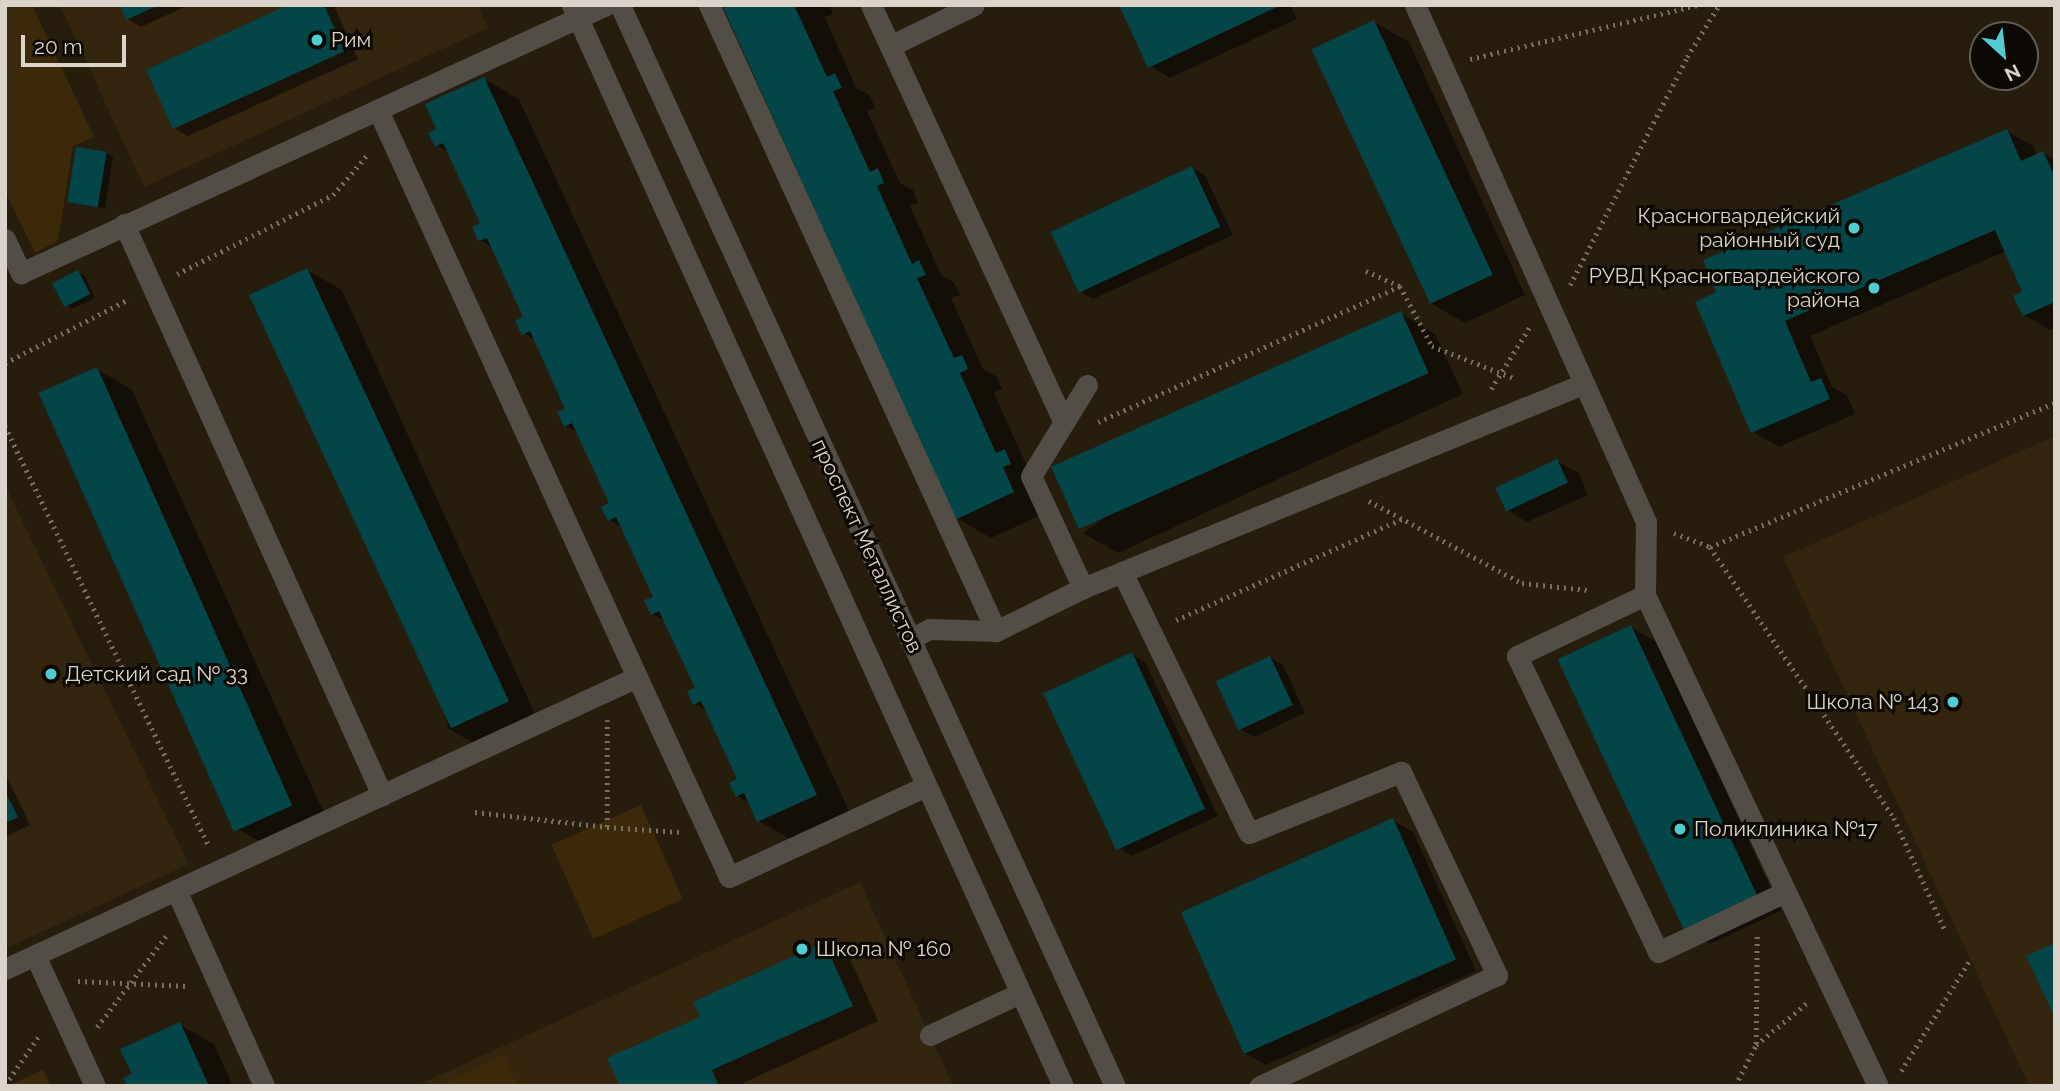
<!DOCTYPE html>
<meta charset="utf-8">
<style>
body{margin:0}
#map{position:relative;width:2060px;height:1091px;overflow:hidden;background:#271d0d;font-family:Raleway,sans-serif}
div>[style]{position:absolute}
.built>*{inset:0;background:#33250e}
.green>*{inset:0;background:#3c2909;transform-origin:0 0}
.shadow>*{inset:0;background:#0007}
.building>*{inset:0;background:#034548;transform-origin:0 0}
.path>*{height:4.5px;margin-top:-2.25px;transform-origin:0;background:repeating-linear-gradient(90deg,#786f62 0 2px,transparent 0 7px)}
.minor>*{height:21px;margin:-10.5px;padding:0 10.5px;transform-origin:10.5px;border-radius:10.5px;background:#524d45}
.dots>*{width:19px;height:19px;translate:-50% -50%;box-sizing:border-box;border:4px solid #0c0803;border-radius:50%}
span{translate:-50% -50%;white-space:nowrap;text-align:center;line-height:1.15;-webkit-text-stroke:6px #0c0803;paint-order:stroke}
.poi-label{font-size:21px;color:#dbd4ca}
.left{translate:0 -50%;text-align:left}
.right{translate:-100% -50%;text-align:right}
.street-label{font-size:21px;color:#dbd4ca}
.frame{position:absolute;inset:0;border:7px solid #dbd4ca;pointer-events:none}
.north{position:absolute;left:1969px;top:21px;width:70px;height:70px;box-sizing:border-box;background:#0c0803;border:2px solid #5f5a53;border-radius:50%;rotate:153deg;font-size:19px;font-weight:700;line-height:28px;text-align:center;color:#dbd4ca}
.north::after{content:'';display:block;margin:auto;width:24px;height:32px;background:#51ccd3;clip-path:polygon(50% 0,100% 100%,50% 72%,0 100%)}
.scale{position:absolute;left:21px;top:35px;width:105px;height:32px;box-sizing:border-box;border:4px solid #dbd4ca;border-top:0;padding-left:9px;font-size:21px;line-height:24px;white-space:nowrap;color:#dbd4ca;-webkit-text-stroke:5px #0c0803;paint-order:stroke}
</style>
<div id="map">
<div class="built">
<div style="clip-path:polygon(60px 5px,477px 5px,488px 28px,144px 187px)"></div>
<div style="clip-path:polygon(2055px 436px,2055px 1086px,2029px 1086px,1783px 557px)"></div>
<div style="clip-path:polygon(5px 485px,189px 864px,5px 949px)"></div>
<div style="clip-path:polygon(860px 882px,953px 1086px,416px 1086px)"></div>
</div>
<div class="green">
<div style="clip-path:polygon(5px 5px,32px 5px,94px 137px,73px 146px,58px 241px,35px 253px,5px 191px)"></div>
<div style="left:641px;top:805px;width:103px;height:98px;rotate:66deg"></div>
<div style="clip-path:polygon(504px 1055px,518px 1086px,437px 1086px)"></div>
<div style="clip-path:polygon(43px 1070px,51px 1086px,7px 1086px)"></div>
</div>
<div class="shadow">
<div style="clip-path:polygon(121px 5px,189px 5px,141px 27px,128px 19px)"></div>
<div style="clip-path:polygon(340px 5px,335px 8px,358px 59px,188px 136px,174px 128px,292px 6px)"></div>
<div style="clip-path:polygon(724px 5px,829px 5px,833px 14px,825px 17px,856px 88px,870px 95px,875px 108px,867px 111px,900px 183px,913px 190px,918px 203px,910px 206px,941px 275px,954px 282px,960px 295px,951px 298px,983px 369px,997px 377px,1002px 389px,994px 393px,1026px 464px,1039px 471px,1048px 512px,991px 538px,956px 518px)"></div>
<div style="clip-path:polygon(1121px 5px,1290px 5px,1297px 19px,1170px 78px,1150px 66px)"></div>
<div style="clip-path:polygon(1374px 22px,1409px 42px,1525px 295px,1465px 323px,1430px 303px)"></div>
<div style="clip-path:polygon(484px 79px,519px 99px,851px 815px,793px 841px,759px 821px,751px 804px,737px 796px,740px 780px,708px 712px,695px 704px,689px 692px,697px 688px,666px 621px,652px 614px,655px 598px,623px 528px,609px 520px,611px 504px,579px 433px,565px 426px,568px 410px,536px 341px,523px 333px,526px 317px,493px 248px,480px 240px,482px 224px,450px 153px,436px 145px,439px 129px)"></div>
<div style="clip-path:polygon(2007px 131px,2033px 146px,2037px 156px,2043px 153px,2055px 160px,2055px 328px,2050px 330px,2024px 315px,2024px 293px,2006px 251px,1810px 336px,1832px 387px,1847px 395px,1855px 414px,1779px 447px,1753px 432px,1697px 303px)"></div>
<div style="clip-path:polygon(107px 153px,113px 157px,105px 209px,69px 201px)"></div>
<div style="clip-path:polygon(1192px 168px,1205px 175px,1233px 235px,1093px 299px,1080px 292px)"></div>
<div style="clip-path:polygon(307px 270px,342px 290px,539px 723px,484px 749px,449px 729px)"></div>
<div style="clip-path:polygon(78px 272px,85px 276px,95px 298px,72px 309px,66px 305px)"></div>
<div style="clip-path:polygon(1401px 313px,1435px 334px,1463px 394px,1118px 553px,1083px 533px)"></div>
<div style="clip-path:polygon(97px 369px,132px 390px,329px 824px,273px 849px,238px 829px)"></div>
<div style="clip-path:polygon(1557px 461px,1578px 472px,1588px 495px,1527px 522px,1507px 510px)"></div>
<div style="clip-path:polygon(1631px 627px,1657px 642px,1781px 911px,1710px 944px,1684px 929px)"></div>
<div style="clip-path:polygon(1132px 654px,1145px 662px,1218px 816px,1132px 856px,1118px 848px)"></div>
<div style="clip-path:polygon(1270px 657px,1283px 665px,1305px 713px,1254px 737px,1240px 729px)"></div>
<div style="clip-path:polygon(5px 773px,30px 825px,5px 837px)"></div>
<div style="clip-path:polygon(1393px 820px,1413px 832px,1476px 971px,1266px 1065px,1245px 1053px)"></div>
<div style="clip-path:polygon(824px 944px,850px 959px,878px 1021px,737px 1086px,622px 1086px,702px 1017px)"></div>
<div style="clip-path:polygon(179px 1024px,214px 1044px,233px 1086px,129px 1086px,134px 1075px)"></div>
</div>
<div class="building">
<div style="clip-path:polygon(120px 5px,159px 5px,126px 20px)"></div>
<div style="clip-path:polygon(288px 5px,324px 5px,345px 51px,173px 129px,146px 70px)"></div>
<div style="clip-path:polygon(722px 5px,794px 5px,827px 77px,835px 73px,842px 88px,833px 91px,870px 172px,878px 168px,884px 183px,877px 186px,912px 264px,919px 260px,926px 275px,917px 278px,954px 358px,962px 355px,968px 369px,960px 373px,996px 453px,1005px 449px,1011px 464px,1003px 467px,1014px 492px,955px 520px)"></div>
<div style="clip-path:polygon(1119px 5px,1276px 5px,1277px 7px,1148px 68px)"></div>
<div style="left:1374px;top:20px;width:281px;height:69px;rotate:65deg"></div>
<div style="clip-path:polygon(484px 77px,817px 795px,757px 822px,744px 793px,736px 797px,729px 783px,737px 779px,701px 701px,693px 705px,687px 691px,695px 688px,659px 611px,651px 615px,644px 600px,653px 597px,616px 517px,608px 521px,601px 507px,609px 503px,572px 423px,564px 427px,557px 412px,565px 409px,530px 331px,522px 335px,515px 321px,523px 317px,487px 238px,478px 241px,472px 227px,480px 223px,443px 143px,435px 147px,428px 133px,436px 129px,425px 104px)"></div>
<div style="clip-path:polygon(2007px 129px,2021px 161px,2043px 151px,2055px 177px,2055px 302px,2023px 316px,2013px 296px,2022px 292px,1995px 230px,1785px 321px,1811px 382px,1821px 378px,1830px 399px,1751px 433px,1695px 302px,1716px 292px,1703px 260px)"></div>
<div style="left:76px;top:147px;width:31px;height:56px;rotate:9deg"></div>
<div style="left:1192px;top:166px;width:67px;height:156px;rotate:65deg"></div>
<div style="left:307px;top:268px;width:478px;height:64px;rotate:65deg"></div>
<div style="left:78px;top:270px;width:27px;height:29px;rotate:63deg"></div>
<div style="left:1401px;top:311px;width:68px;height:383px;rotate:66deg"></div>
<div style="left:97px;top:367px;width:480px;height:64px;rotate:66deg"></div>
<div style="left:1557px;top:459px;width:26px;height:68px;rotate:65deg"></div>
<div style="left:1631px;top:625px;width:298px;height:81px;rotate:65deg"></div>
<div style="left:1132px;top:652px;width:173px;height:98px;rotate:65deg"></div>
<div style="left:1270px;top:656px;width:54px;height:60px;rotate:65deg"></div>
<div style="clip-path:polygon(5px 791px,18px 817px,5px 823px)"></div>
<div style="left:1393px;top:818px;width:155px;height:232px;rotate:66deg"></div>
<div style="clip-path:polygon(824px 942px,853px 1006px,712px 1070px,719px 1086px,620px 1086px,607px 1058px,700px 1017px,693px 1002px)"></div>
<div style="clip-path:polygon(2055px 943px,2055px 1018px,2026px 956px)"></div>
<div style="clip-path:polygon(180px 1022px,209px 1086px,127px 1086px,123px 1078px,132px 1074px,120px 1049px)"></div>
</div>
<div class="path">
<div style="left:1470px;top:59px;width:235px;rotate:-13.3deg"></div>
<div style="left:1366px;top:271px;width:37px;rotate:24deg"></div>
<div style="left:1400px;top:286px;width:68px;rotate:61.9deg"></div>
<div style="left:1432px;top:346px;width:90px;rotate:21.4deg"></div>
<div style="left:177px;top:274px;width:175px;rotate:-26.9deg"></div>
<div style="left:333px;top:195px;width:54px;rotate:-49.5deg"></div>
<div style="left:1570px;top:285px;width:256px;rotate:-62.8deg"></div>
<div style="left:1687px;top:57px;width:61px;rotate:-58.4deg"></div>
<div style="left:5px;top:363px;width:140px;rotate:-27.3deg"></div>
<div style="left:1491px;top:389px;width:72px;rotate:-58.1deg"></div>
<div style="left:1098px;top:422px;width:331px;rotate:-24.2deg"></div>
<div style="left:5px;top:426px;width:465px;rotate:64.1deg"></div>
<div style="left:1369px;top:501px;width:174px;rotate:28.2deg"></div>
<div style="left:1522px;top:583px;width:66px;rotate:6.1deg"></div>
<div style="left:1674px;top:533px;width:39px;rotate:21deg"></div>
<div style="left:1710px;top:547px;width:374px;rotate:-22.7deg"></div>
<div style="left:1710px;top:547px;width:328px;rotate:55.8deg"></div>
<div style="left:1894px;top:818px;width:125px;rotate:65.5deg"></div>
<div style="left:1176px;top:620px;width:248px;rotate:-24.1deg"></div>
<div style="left:475px;top:812px;width:133px;rotate:6.5deg"></div>
<div style="left:607px;top:827px;width:72px;rotate:4deg"></div>
<div style="left:607px;top:827px;width:107px;rotate:-90deg"></div>
<div style="left:78px;top:981px;width:110px;rotate:2.6deg"></div>
<div style="left:97px;top:1027px;width:114px;rotate:-52.8deg"></div>
<div style="left:1756px;top:1044px;width:110px;rotate:-89.5deg"></div>
<div style="left:1901px;top:1071px;width:133px;rotate:-58.2deg"></div>
<div style="left:5px;top:1085px;width:62px;rotate:-55.5deg"></div>
<div style="left:1735px;top:1086px;width:46px;rotate:-62.9deg"></div>
<div style="left:1756px;top:1045px;width:66px;rotate:-39.5deg"></div>
</div>
<div class="minor">
<div style="left:572px;top:5px;width:1187px;rotate:65.57deg"></div>
<div style="left:620px;top:5px;width:1189px;rotate:65.4deg"></div>
<div style="left:709px;top:5px;width:689px;rotate:65.37deg"></div>
<div style="left:871px;top:5px;width:459px;rotate:65.2deg"></div>
<div style="left:1415px;top:5px;width:566px;rotate:65.92deg"></div>
<div style="left:1646px;top:522px;width:73px;rotate:90.8deg"></div>
<div style="left:1645px;top:595px;width:543px;rotate:64.61deg"></div>
<div style="left:890px;top:46px;width:93px;rotate:-26deg"></div>
<div style="left:378px;top:110px;width:623px;rotate:65.45deg"></div>
<div style="left:124px;top:224px;width:627px;rotate:65.68deg"></div>
<div style="left:5px;top:239px;width:38px;rotate:65deg"></div>
<div style="left:21px;top:273px;width:643px;rotate:-24.61deg"></div>
<div style="left:1122px;top:572px;width:290px;rotate:64.1deg"></div>
<div style="left:1249px;top:833px;width:164px;rotate:-21.9deg"></div>
<div style="left:1401px;top:772px;width:225px;rotate:64.7deg"></div>
<div style="left:1497px;top:975px;width:262px;rotate:154.9deg"></div>
<div style="left:1083px;top:588px;width:123px;rotate:-114.9deg"></div>
<div style="left:1031px;top:476px;width:107px;rotate:-58.4deg"></div>
<div style="left:1645px;top:595px;width:142px;rotate:154.5deg"></div>
<div style="left:1517px;top:656px;width:328px;rotate:64.5deg"></div>
<div style="left:1658px;top:952px;width:140px;rotate:-25.3deg"></div>
<div style="left:910px;top:639px;width:22px;rotate:-27deg"></div>
<div style="left:930px;top:629px;width:66px;rotate:1.7deg"></div>
<div style="left:996px;top:631px;width:97px;rotate:-26.3deg"></div>
<div style="left:1083px;top:588px;width:540px;rotate:-22.2deg"></div>
<div style="left:176px;top:890px;width:215px;rotate:65.8deg"></div>
<div style="left:35px;top:955px;width:144px;rotate:65.4deg"></div>
<div style="left:5px;top:969px;width:696px;rotate:-24.8deg"></div>
<div style="left:637px;top:677px;width:220px;rotate:65.3deg"></div>
<div style="left:729px;top:877px;width:217px;rotate:-24.8deg"></div>
<div style="left:930px;top:1035px;width:99px;rotate:-25deg"></div>
</div>
<div class="dots">
<div style="left:317px;top:40px;background:#51ccd3"></div>
<div style="left:1854px;top:228px;background:#51ccd3"></div>
<div style="left:1874px;top:288px;background:#51ccd3"></div>
<div style="left:51px;top:674px;background:#51ccd3"></div>
<div style="left:1953px;top:702px;background:#51ccd3"></div>
<div style="left:1680px;top:829px;background:#51ccd3"></div>
<div style="left:802px;top:949px;background:#51ccd3"></div>
</div>
<div class="poi-label">
<span class="left" style="left:331px;top:40px">Рим</span>
<span class="right" style="left:1840px;top:228px">Красногвардейский<br>районный суд</span>
<span class="right" style="left:1860px;top:288px">РУВД Красногвардейского<br>района</span>
<span class="left" style="left:65px;top:674px">Детский сад № 33</span>
<span class="right" style="left:1939px;top:702px">Школа № 143</span>
<span class="left" style="left:1694px;top:829px">Поликлиника №17</span>
<span class="left" style="left:816px;top:949px">Школа № 160</span>
</div>
<div class="street-label">
<span style="left:867px;top:546px;rotate:65deg">проспект Металлистов</span>
</div>
<div class="frame"></div>
<div class="north">N</div>
<div class="scale">20 m</div>
</div>
